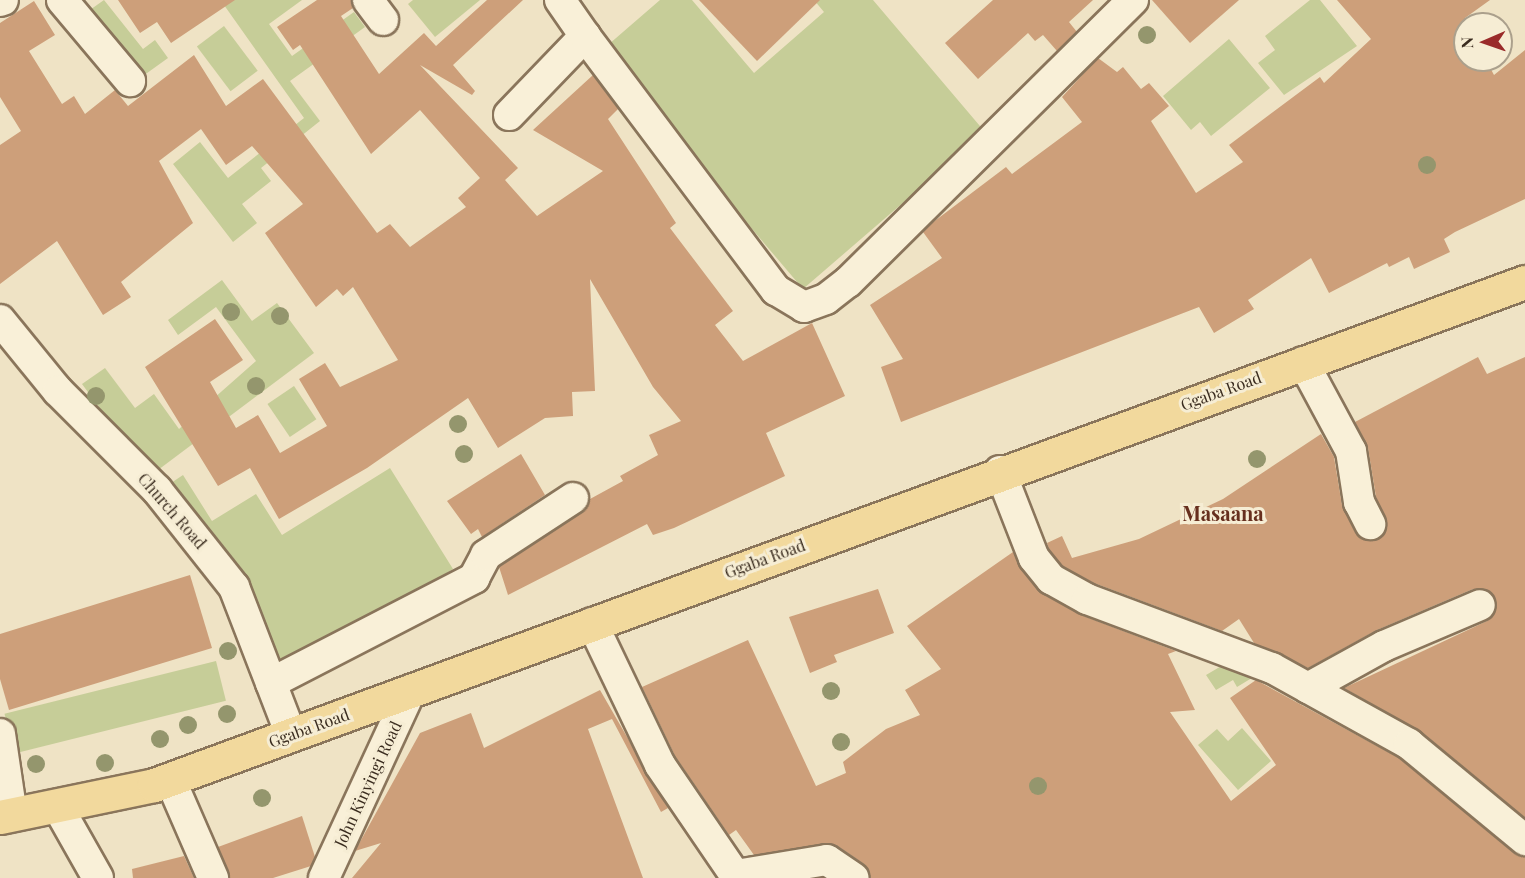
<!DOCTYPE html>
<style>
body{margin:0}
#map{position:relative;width:1525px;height:878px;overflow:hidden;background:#efe3c5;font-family:"Playfair Display",serif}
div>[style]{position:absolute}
.green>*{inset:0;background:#c6cd98;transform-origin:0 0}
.building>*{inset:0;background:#cd9f7a}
.roads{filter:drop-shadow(2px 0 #8a755b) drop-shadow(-2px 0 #8a755b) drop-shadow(0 2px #8a755b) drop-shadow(0 -2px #8a755b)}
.minor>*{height:30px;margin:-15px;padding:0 15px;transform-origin:15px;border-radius:15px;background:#f9f0d8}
.major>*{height:33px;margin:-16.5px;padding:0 16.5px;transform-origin:16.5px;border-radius:16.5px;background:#f2d99d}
.trees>*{width:18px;height:18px;margin:-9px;border-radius:50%;background:#94966d}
span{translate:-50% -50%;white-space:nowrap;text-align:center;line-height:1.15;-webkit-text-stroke:6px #f6edd4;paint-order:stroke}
.street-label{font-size:16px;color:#3a2c1f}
.quarter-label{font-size:20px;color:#672f1e;font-weight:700}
.north{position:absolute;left:1453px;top:12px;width:60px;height:60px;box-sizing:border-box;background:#f6edd4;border:2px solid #aba08c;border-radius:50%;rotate:268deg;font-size:16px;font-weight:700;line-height:24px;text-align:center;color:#3a2c1f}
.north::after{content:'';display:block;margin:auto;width:21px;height:27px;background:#9a2b2a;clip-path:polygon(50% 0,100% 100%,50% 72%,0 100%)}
</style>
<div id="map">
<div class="green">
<div style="clip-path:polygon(104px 0,143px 49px,155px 40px,168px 58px,136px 81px,87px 12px)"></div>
<div style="clip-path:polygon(230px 0,302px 0,269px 24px,292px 56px,354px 12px,365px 27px,290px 81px,320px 121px,261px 168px,271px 181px,242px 204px,257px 223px,233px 242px,173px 164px,200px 142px,228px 178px,304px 118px,224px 5px)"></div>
<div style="clip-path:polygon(413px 0,480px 0,435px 37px,408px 4px)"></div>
<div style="clip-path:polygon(660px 0,692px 0,754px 73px,824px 12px,814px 0,873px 0,985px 132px,803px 289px,601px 51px)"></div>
<div style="clip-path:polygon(1310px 0,1320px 0,1357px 46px,1284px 95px,1258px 63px,1275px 50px,1265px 36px)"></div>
<div style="left:224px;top:26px;width:56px;height:34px;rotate:53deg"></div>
<div style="clip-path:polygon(1229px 39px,1270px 88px,1211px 136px,1200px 122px,1191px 130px,1163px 96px)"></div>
<div style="clip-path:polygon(222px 280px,252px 321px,277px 303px,314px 353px,150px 476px,82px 384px,105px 368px,135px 408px,154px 394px,179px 429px,256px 361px,216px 307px,178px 335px,168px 320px)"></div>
<div style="left:294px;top:386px;width:40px;height:32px;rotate:56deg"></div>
<div style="clip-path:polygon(390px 468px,453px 569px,289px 672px,171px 483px,183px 475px,212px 521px,256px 494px,282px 535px)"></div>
<div style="clip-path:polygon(1247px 651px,1260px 673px,1237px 687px,1233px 680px,1216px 690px,1206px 675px)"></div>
<div style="left:216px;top:661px;width:41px;height:218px;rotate:76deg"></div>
<div style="clip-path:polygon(1242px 728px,1271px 761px,1238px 790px,1198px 745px,1217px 729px,1228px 741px)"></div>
</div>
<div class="building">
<div style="clip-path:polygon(118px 0,235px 0,171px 43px,157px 22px,140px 33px)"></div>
<div style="clip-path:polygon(317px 0,351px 0,353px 8px,341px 16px,379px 74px,424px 33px,436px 46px,487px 0,523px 0,453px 65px,475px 91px,472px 95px,420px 65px,518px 168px,505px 180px,537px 216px,603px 171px,533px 130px,593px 75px,618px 109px,608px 119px,676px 223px,670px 228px,733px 311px,715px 325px,743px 361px,812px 323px,845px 396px,766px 433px,785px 476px,674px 528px,653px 535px,647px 524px,508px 595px,499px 567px,582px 512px,590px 499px,623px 481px,620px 476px,658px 455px,649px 435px,681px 421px,653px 387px,590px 279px,595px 391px,572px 392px,573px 416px,545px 418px,498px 448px,468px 398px,367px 468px,279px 519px,250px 468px,218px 486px,145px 367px,215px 319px,243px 360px,210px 382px,236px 428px,258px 415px,280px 453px,327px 426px,299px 379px,325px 363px,340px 387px,398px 360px,353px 287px,343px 296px,337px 289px,316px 307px,265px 233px,303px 204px,252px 146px,226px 165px,201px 129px,159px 161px,193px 223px,121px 282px,131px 297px,103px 315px,57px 241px,0 284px,0 145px,21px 131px,0 97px,0 23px,34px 1px,55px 35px,29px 51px,62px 104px,74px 96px,85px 114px,115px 90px,128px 106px,194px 55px,226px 106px,263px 79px,377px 233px,390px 224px,410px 247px,466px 207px,458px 198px,480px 178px,420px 110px,371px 154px,300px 45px,293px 50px,277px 27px)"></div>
<div style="clip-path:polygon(699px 0,820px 0,757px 61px)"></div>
<div style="clip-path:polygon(993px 0,1093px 0,1069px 22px,1077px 32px,1057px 51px,1043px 35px,1035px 41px,1028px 33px,978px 79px,945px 43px)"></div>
<div style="clip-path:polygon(1152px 0,1239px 0,1190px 43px)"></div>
<div style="clip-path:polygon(1337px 0,1490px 0,1465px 18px,1465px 60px,1486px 60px,1494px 75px,1525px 50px,1525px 199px,1455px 232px,1444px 239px,1450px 252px,1414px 269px,1409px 257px,1389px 267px,1387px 263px,1329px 293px,1311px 258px,1248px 300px,1254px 309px,1214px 333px,1199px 307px,901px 422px,881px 367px,903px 359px,870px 305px,942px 258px,923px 232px,932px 223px,1006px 167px,1012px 174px,1082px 122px,1062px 97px,1098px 58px,1117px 72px,1123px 67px,1141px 89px,1149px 83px,1169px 106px,1151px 121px,1196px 193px,1243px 162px,1229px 145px,1320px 77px,1324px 83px,1371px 39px)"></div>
<div style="clip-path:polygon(1478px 357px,1487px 374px,1525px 357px,1525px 818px,1420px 731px,1344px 688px,1487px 621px,1497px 606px,1490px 591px,1473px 589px,1377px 630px,1308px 668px,1254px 643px,1239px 619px,1222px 631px,1094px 583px,1062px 566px,1049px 549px,1047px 543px,1062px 536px,1072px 558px,1139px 539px,1223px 499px,1321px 434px,1334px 457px,1342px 505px,1355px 532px,1361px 539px,1377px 540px,1387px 524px,1376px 497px,1368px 448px,1355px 422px)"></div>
<div style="clip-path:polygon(521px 454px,545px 495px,482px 537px,478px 529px,471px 534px,447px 501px)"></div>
<div style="clip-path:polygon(1013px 552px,1043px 594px,1081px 615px,1176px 651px,1168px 654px,1195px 710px,1170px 712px,1231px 801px,1276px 765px,1230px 698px,1256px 680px,1399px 758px,1525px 857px,1525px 878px,871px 878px,864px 864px,836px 845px,754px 855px,736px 830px,729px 835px,675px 756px,642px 687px,748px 640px,816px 786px,846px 773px,843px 762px,886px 729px,920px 715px,905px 690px,941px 669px,907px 626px)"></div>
<div style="clip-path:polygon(190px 575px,212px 648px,9px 710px,0 679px,0 634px)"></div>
<div style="clip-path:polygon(878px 589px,894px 633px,834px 655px,837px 662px,810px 673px,789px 617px)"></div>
<div style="clip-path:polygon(600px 690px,668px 808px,661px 812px,612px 719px,588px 729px,643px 878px,352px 878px,381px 843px,355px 851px,420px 733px,471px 713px,484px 748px)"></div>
<div style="clip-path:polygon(302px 816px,315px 857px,311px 866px,273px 878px,230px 878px,218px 847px)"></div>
<div style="clip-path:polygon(184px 856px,194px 878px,133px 878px,132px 869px)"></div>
</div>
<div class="roads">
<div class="minor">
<div style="left:62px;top:0;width:106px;rotate:50deg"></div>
<div style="left:368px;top:0;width:25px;rotate:53deg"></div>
<div style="left:560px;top:0;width:44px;rotate:55.2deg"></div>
<div style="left:0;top:1px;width:3px;rotate:-18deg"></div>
<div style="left:509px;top:115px;width:110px;rotate:-46.1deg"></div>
<div style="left:585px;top:36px;width:318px;rotate:53.1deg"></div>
<div style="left:776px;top:290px;width:33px;rotate:31deg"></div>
<div style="left:804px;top:307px;width:23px;rotate:-20deg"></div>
<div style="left:826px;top:299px;width:28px;rotate:-38deg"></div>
<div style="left:848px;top:282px;width:401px;rotate:-44.7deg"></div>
<div style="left:0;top:320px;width:92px;rotate:50.8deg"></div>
<div style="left:58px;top:391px;width:140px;rotate:45deg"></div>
<div style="left:157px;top:490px;width:124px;rotate:51.6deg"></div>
<div style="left:234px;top:587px;width:159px;rotate:68.9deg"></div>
<div style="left:1303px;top:362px;width:101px;rotate:61.7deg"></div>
<div style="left:1351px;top:451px;width:52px;rotate:81.1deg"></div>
<div style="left:1359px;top:502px;width:25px;rotate:63deg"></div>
<div style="left:1000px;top:471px;width:93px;rotate:68.7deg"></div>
<div style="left:1034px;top:558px;width:27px;rotate:51deg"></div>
<div style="left:1051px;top:579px;width:41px;rotate:29.1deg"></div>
<div style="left:1087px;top:599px;width:197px;rotate:20.5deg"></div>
<div style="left:1272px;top:668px;width:157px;rotate:29deg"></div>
<div style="left:1409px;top:744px;width:151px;rotate:39.6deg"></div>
<div style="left:592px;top:623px;width:157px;rotate:64.4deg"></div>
<div style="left:660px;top:765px;width:137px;rotate:55.7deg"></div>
<div style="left:271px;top:683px;width:229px;rotate:-27.3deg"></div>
<div style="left:474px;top:578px;width:26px;rotate:-62deg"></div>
<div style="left:486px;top:555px;width:104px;rotate:-33.2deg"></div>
<div style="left:1308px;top:688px;width:87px;rotate:-28.9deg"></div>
<div style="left:1384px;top:646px;width:104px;rotate:-23.1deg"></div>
<div style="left:0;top:734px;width:82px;rotate:81.6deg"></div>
<div style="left:170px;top:779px;width:108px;rotate:66.5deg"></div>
<div style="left:59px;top:809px;width:79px;rotate:60.5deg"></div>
<div style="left:736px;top:875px;width:92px;rotate:-9.4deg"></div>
<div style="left:827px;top:860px;width:32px;rotate:34deg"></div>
<div style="left:324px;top:878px;width:207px;rotate:-65.2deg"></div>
</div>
<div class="major">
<div style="left:0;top:817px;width:157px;rotate:-11.7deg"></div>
<div style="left:154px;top:785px;width:1460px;rotate:-20.15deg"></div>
</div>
</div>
<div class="trees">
<div style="left:1147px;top:35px"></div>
<div style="left:1427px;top:165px"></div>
<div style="left:231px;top:312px"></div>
<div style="left:280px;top:316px"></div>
<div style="left:256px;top:386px"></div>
<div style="left:96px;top:396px"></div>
<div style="left:458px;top:424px"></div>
<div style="left:464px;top:454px"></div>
<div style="left:1257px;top:459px"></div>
<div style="left:228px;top:651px"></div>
<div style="left:831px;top:691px"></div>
<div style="left:227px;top:714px"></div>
<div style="left:188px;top:725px"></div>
<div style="left:160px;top:739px"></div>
<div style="left:841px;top:742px"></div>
<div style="left:105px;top:763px"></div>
<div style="left:36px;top:764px"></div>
<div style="left:1038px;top:786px"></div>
<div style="left:262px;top:798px"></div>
</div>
<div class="street-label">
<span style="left:1221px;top:391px;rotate:-20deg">Ggaba Road</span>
<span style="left:172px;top:511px;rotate:49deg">Church Road</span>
<span style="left:765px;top:559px;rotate:-20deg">Ggaba Road</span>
<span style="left:309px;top:728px;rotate:-20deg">Ggaba Road</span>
<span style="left:368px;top:784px;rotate:-65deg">John Kinyingi Road</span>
</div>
<div class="quarter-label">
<span style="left:1223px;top:512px">Masaana</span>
</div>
<div class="north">N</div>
</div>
